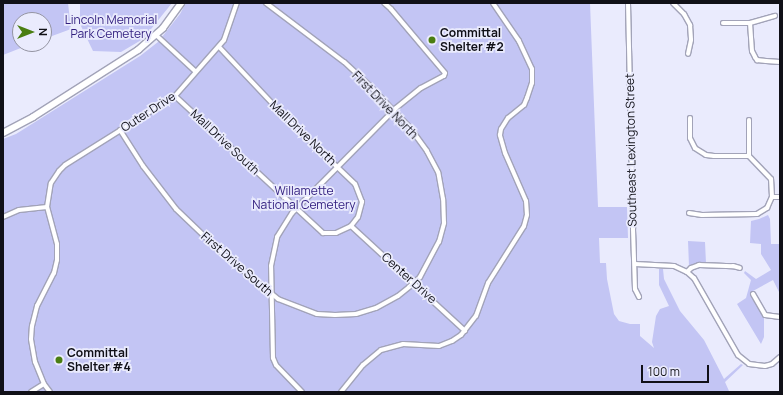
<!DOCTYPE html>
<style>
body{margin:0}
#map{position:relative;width:783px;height:395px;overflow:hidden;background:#eaebfd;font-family:Manrope,sans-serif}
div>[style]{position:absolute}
.green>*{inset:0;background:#c3c5f4}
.roads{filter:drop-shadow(1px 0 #a2a3b8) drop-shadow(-1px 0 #a2a3b8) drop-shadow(0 1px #a2a3b8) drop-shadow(0 -1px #a2a3b8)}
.minor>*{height:4px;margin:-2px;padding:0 2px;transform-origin:2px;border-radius:2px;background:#fff}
.secondary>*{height:6px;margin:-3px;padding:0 3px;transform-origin:3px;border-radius:3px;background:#fff}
.dots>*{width:11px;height:11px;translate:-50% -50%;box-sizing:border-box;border:2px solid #eaebfd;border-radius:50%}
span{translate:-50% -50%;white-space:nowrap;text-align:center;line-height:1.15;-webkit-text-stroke:3.5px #eaebfd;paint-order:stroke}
.park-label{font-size:12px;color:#301d7e}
.poi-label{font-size:12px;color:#101017;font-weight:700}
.left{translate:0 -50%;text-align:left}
.street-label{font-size:12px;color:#101017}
.frame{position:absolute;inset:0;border:4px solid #101017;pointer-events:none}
.north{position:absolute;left:12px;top:12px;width:40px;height:40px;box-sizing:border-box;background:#eaebfd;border:1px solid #9393a1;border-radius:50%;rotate:90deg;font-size:11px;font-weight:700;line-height:16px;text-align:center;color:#101017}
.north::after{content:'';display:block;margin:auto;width:14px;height:18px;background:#4a7e12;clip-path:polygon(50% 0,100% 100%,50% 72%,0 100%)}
.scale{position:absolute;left:641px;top:365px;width:68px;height:18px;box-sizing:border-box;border:2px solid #101017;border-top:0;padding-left:5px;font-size:12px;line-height:14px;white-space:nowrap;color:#101017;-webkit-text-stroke:3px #eaebfd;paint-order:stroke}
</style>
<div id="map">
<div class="green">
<div style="clip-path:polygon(3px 3px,68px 3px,71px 29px,44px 39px,44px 20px,20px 20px,20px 44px,31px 44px,3px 55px)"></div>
<div style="clip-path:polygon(80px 3px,172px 3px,143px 39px,121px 52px,93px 51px,80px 24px)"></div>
<div style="clip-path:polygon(186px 3px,590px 3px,598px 207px,627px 207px,628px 238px,599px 238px,600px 263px,606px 263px,607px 279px,614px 314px,619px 321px,630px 324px,640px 324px,640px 336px,654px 348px,652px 342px,656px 316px,660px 309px,669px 306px,659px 285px,659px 269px,663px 269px,664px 279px,680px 311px,704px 340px,724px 379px,741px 364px,743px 365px,725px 382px,729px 391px,737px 392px,3px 392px,3px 139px,16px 134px,140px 56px,158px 42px,180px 14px)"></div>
<div style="clip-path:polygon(768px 215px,770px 219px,771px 244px,780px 244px,780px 294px,773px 280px,753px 291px,751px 297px,764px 317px,764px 337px,761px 344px,737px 304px,746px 298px,751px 280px,744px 273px,745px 271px,756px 279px,771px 270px,761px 254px,761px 244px,750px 243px,751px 221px,759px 219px)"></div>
<div style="clip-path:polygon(688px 241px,705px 242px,706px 263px,697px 263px,689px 266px)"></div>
</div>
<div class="roads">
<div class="minor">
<div style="left:628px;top:3px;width:226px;rotate:88.7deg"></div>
<div style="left:633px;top:229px;width:60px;rotate:88.1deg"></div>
<div style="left:635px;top:289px;width:9px;rotate:63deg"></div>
<div style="left:673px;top:3px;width:16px;rotate:45deg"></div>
<div style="left:684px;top:14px;width:13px;rotate:61deg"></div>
<div style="left:690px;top:25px;width:15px;rotate:86deg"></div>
<div style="left:691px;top:40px;width:14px;rotate:102deg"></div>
<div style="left:723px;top:23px;width:27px"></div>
<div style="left:750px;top:23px;width:26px;rotate:-16deg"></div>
<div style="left:750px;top:23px;width:28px;rotate:86deg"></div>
<div style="left:752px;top:51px;width:7px;rotate:63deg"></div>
<div style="left:755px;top:57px;width:4px;rotate:56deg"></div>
<div style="left:757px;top:60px;width:9px;rotate:6deg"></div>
<div style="left:766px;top:61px;width:14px;rotate:4deg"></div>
<div style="left:156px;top:35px;width:54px;rotate:42.8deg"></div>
<div style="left:175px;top:96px;width:202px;rotate:42.8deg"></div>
<div style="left:323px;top:233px;width:13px"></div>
<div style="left:336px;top:233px;width:17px;rotate:-25deg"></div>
<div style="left:351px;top:226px;width:11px;rotate:-52deg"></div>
<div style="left:358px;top:217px;width:16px;rotate:-75deg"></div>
<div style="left:362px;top:202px;width:19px;rotate:-111deg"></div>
<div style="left:355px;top:184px;width:95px;rotate:-136.3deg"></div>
<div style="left:286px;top:118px;width:98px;rotate:-133.3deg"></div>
<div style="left:120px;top:130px;width:43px;rotate:57.4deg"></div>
<div style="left:143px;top:166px;width:54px;rotate:52.5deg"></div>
<div style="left:176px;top:209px;width:62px;rotate:43.7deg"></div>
<div style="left:221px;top:252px;width:74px;rotate:39.5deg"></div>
<div style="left:278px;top:299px;width:42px;rotate:21deg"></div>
<div style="left:317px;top:314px;width:18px;rotate:3deg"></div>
<div style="left:335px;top:315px;width:21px;rotate:-3deg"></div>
<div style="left:356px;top:314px;width:21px;rotate:-17deg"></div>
<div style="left:376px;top:308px;width:25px;rotate:-29deg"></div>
<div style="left:398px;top:296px;width:14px;rotate:-39deg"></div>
<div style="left:409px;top:287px;width:15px;rotate:-42deg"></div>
<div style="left:420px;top:277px;width:40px;rotate:-62deg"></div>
<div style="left:439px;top:242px;width:20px;rotate:-75deg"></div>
<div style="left:444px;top:223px;width:24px;rotate:-92deg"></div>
<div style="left:443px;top:199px;width:27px;rotate:-100deg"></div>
<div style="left:438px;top:172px;width:24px;rotate:-118deg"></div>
<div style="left:427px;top:151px;width:26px;rotate:-126deg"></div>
<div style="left:412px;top:130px;width:61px;rotate:-133.7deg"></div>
<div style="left:370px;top:86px;width:35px;rotate:-137deg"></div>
<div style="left:344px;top:62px;width:98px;rotate:-142.9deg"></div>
<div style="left:749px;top:156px;width:36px;rotate:-90deg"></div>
<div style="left:772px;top:197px;width:8px"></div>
<div style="left:689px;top:213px;width:13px;rotate:9deg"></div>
<div style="left:702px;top:215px;width:55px;rotate:-1deg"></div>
<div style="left:757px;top:214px;width:12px;rotate:-31deg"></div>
<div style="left:767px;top:208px;width:12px;rotate:-66deg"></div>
<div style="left:772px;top:197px;width:18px;rotate:-93deg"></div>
<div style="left:771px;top:179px;width:32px;rotate:-134deg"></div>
<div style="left:749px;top:156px;width:35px;rotate:180deg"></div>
<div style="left:714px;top:156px;width:8px;rotate:-173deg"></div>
<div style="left:706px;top:155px;width:13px;rotate:-148deg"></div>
<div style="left:695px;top:148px;width:11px;rotate:-117deg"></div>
<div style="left:690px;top:138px;width:20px;rotate:-90deg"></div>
<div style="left:3px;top:217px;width:17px;rotate:-24deg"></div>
<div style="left:19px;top:210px;width:28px;rotate:-6deg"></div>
<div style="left:351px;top:226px;width:155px;rotate:42.6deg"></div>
<div style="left:635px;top:264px;width:39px;rotate:3deg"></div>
<div style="left:674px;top:266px;width:14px;rotate:25deg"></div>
<div style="left:687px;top:272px;width:9px;rotate:41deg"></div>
<div style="left:694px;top:278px;width:89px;rotate:60.3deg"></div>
<div style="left:738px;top:355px;width:14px;rotate:39deg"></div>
<div style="left:749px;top:364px;width:16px;rotate:7deg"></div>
<div style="left:765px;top:366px;width:7px;rotate:-16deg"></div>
<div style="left:772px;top:364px;width:11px;rotate:-41deg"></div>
<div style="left:687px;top:272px;width:6px;rotate:-45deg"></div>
<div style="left:691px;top:268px;width:9px;rotate:-21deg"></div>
<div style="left:699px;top:265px;width:34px;rotate:2deg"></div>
<div style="left:733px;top:266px;width:7px;rotate:16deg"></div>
<div style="left:753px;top:294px;width:24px;rotate:60deg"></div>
<div style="left:765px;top:315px;width:15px;rotate:8deg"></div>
<div style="left:31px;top:392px;width:15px;rotate:-32deg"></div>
<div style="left:50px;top:392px;width:10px;rotate:-127deg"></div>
<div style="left:44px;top:384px;width:24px;rotate:-112deg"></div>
<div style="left:35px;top:362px;width:23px;rotate:-100deg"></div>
<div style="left:31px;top:339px;width:13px;rotate:-86deg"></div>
<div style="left:32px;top:326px;width:21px;rotate:-76deg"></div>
<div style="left:37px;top:306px;width:37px;rotate:-63deg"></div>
<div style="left:54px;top:273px;width:13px;rotate:-77deg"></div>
<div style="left:57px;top:260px;width:16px;rotate:-90deg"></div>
<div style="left:57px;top:244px;width:38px;rotate:-105deg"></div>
<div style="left:47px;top:207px;width:24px;rotate:-81deg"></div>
<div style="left:51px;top:183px;width:14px;rotate:-56deg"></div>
<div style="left:59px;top:171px;width:8px;rotate:-45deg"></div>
<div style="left:65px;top:165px;width:130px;rotate:-32.1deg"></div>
<div style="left:175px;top:96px;width:74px;rotate:-48.8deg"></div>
<div style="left:224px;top:40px;width:39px;rotate:-71deg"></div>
<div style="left:302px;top:392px;width:37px;rotate:-134deg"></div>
<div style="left:276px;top:365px;width:8px;rotate:-113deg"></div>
<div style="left:273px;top:358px;width:92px;rotate:-91.2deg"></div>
<div style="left:271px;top:266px;width:30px;rotate:-78deg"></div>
<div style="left:277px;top:237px;width:28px;rotate:-58deg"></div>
<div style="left:292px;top:213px;width:148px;rotate:-45.3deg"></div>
<div style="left:396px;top:108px;width:32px;rotate:-39deg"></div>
<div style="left:421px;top:88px;width:26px;rotate:-28deg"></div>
<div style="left:444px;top:76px;width:3px;rotate:-72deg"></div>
<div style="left:445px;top:73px;width:84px;rotate:-130.2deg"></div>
<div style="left:391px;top:9px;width:9px;rotate:-139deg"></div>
<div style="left:341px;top:392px;width:35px;rotate:-51deg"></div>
<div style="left:363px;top:365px;width:23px;rotate:-40deg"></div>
<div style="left:381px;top:350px;width:23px;rotate:-15deg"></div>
<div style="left:403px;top:344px;width:36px;rotate:3deg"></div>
<div style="left:439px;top:346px;width:14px;rotate:-21deg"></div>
<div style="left:452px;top:341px;width:11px;rotate:-34deg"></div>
<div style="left:461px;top:335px;width:24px;rotate:-52deg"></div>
<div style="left:476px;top:316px;width:35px;rotate:-70deg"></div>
<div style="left:488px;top:283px;width:67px;rotate:-57.7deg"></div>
<div style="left:524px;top:226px;width:11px;rotate:-75deg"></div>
<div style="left:527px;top:215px;width:14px;rotate:-94deg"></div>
<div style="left:526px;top:201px;width:52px;rotate:-113.6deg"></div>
<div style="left:505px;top:153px;width:19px;rotate:-106deg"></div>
<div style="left:500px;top:135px;width:6px;rotate:-81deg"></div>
<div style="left:501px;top:129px;width:13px;rotate:-58deg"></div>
<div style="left:508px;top:118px;width:21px;rotate:-39deg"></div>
<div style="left:524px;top:105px;width:8px;rotate:-67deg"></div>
<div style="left:527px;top:98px;width:16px;rotate:-72deg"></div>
<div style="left:532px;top:83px;width:14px;rotate:-90deg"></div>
<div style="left:532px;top:69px;width:31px;rotate:-115deg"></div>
<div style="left:519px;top:41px;width:46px;rotate:-124.4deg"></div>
</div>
<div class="secondary">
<div style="left:3px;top:133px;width:34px;rotate:-28deg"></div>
<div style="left:33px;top:117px;width:125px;rotate:-32.5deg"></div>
<div style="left:138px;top:50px;width:33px;rotate:-41deg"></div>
<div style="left:163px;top:28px;width:31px;rotate:-54deg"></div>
</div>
</div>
<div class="dots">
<div style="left:432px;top:40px;background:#4a7e12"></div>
<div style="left:59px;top:360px;background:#4a7e12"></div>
</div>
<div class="park-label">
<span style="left:111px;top:27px">Lincoln Memorial<br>Park Cemetery</span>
<span style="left:304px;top:198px">Willamette<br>National Cemetery</span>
</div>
<div class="poi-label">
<span class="left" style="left:440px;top:40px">Committal<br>Shelter #2</span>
<span class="left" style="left:67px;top:360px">Committal<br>Shelter #4</span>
</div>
<div class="street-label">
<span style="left:385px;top:105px;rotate:46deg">First Drive North</span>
<span style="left:148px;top:112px;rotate:-33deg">Outer Drive</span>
<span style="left:303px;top:133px;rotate:44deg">Mall Drive North</span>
<span style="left:225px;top:142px;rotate:43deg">Mall Drive South</span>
<span style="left:631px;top:150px;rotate:-91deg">Southeast Lexington Street</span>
<span style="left:237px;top:264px;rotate:41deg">First Drive South</span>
<span style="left:409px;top:278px;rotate:42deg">Center Drive</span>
</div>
<div class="frame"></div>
<div class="north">N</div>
<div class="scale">100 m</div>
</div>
